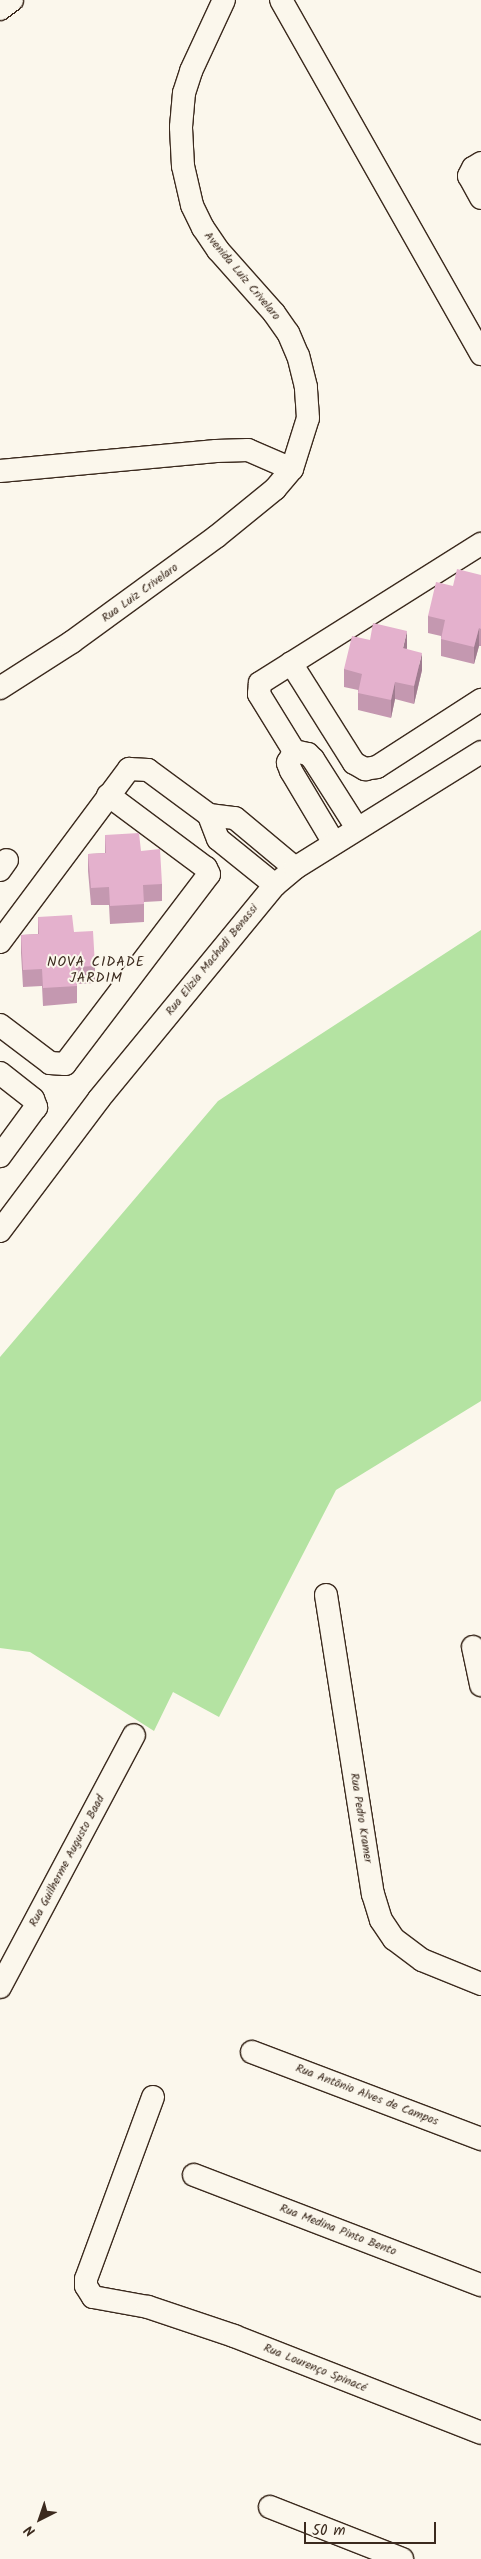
<!DOCTYPE html>
<meta charset="utf-8">
<style>
body{margin:0}
#map{position:relative;width:481px;height:2559px;overflow:hidden;background:#fbf7ec;font-family:Kalam,sans-serif}
div>[style]{position:absolute}
.green>*{inset:0;background:#b4e3a2}
.roads{filter:drop-shadow(1px 0 #3b2a1e) drop-shadow(-1px 0 #3b2a1e) drop-shadow(0 1px #3b2a1e) drop-shadow(0 -1px #3b2a1e)}
.minor>*{height:22px;margin:-11px;padding:0 11px;transform-origin:11px;border-radius:11px;background:#fbf7ec}
.wall>*{inset:0;background:#c498b0}
.shaded-wall>*{inset:0;background:#a07c90}
.building>*{inset:0;background:#e4b1cd}
span{translate:-50% -50%;white-space:nowrap;text-align:center;line-height:1.15;-webkit-text-stroke:4px #fbf7ec;paint-order:stroke}
.street-label{font-size:12px;color:#3b2a1e}
.neighbourhood-label{font-size:14px;color:#3b2a1e;letter-spacing:1px}
.north{position:absolute;left:15px;top:2494px;width:50px;height:50px;-webkit-text-stroke:4px #fbf7ec;paint-order:stroke;rotate:221deg;font-size:14px;font-weight:700;line-height:20px;text-align:center;color:#3b2a1e}
.north::after{content:'';display:block;margin:auto;width:18px;height:22px;background:#3b2a1e;clip-path:polygon(50% 0,100% 100%,50% 72%,0 100%)}
.scale{position:absolute;left:304px;top:2522px;width:132px;height:22px;box-sizing:border-box;border:2px solid #3b2a1e;border-top:0;padding-left:6px;font-size:15px;line-height:18px;white-space:nowrap;color:#3b2a1e;-webkit-text-stroke:4px #fbf7ec;paint-order:stroke}
</style>
<div id="map">
<div class="green">
<div style="clip-path:polygon(481px 930px,481px 1401px,336px 1490px,219px 1717px,173px 1692px,154px 1731px,30px 1652px,0 1648px,0 1357px,218px 1101px)"></div>
</div>
<div class="roads">
<div class="minor">
<div style="left:281px;top:0;width:407px;rotate:60.5deg"></div>
<div style="left:0;top:9px;width:15px;rotate:-37deg"></div>
<div style="left:481px;top:163px;width:9px;rotate:148deg"></div>
<div style="left:473px;top:168px;width:9px;rotate:117deg"></div>
<div style="left:469px;top:176px;width:25px;rotate:61deg"></div>
<div style="left:0;top:471px;width:217px;rotate:-5.3deg"></div>
<div style="left:216px;top:451px;width:32px;rotate:-2deg"></div>
<div style="left:248px;top:450px;width:48px;rotate:23.4deg"></div>
<div style="left:291px;top:663px;width:118px;rotate:57.8deg"></div>
<div style="left:354px;top:763px;width:13px;rotate:29deg"></div>
<div style="left:365px;top:769px;width:12px;rotate:-9deg"></div>
<div style="left:377px;top:767px;width:124px;rotate:-32.8deg"></div>
<div style="left:0;top:688px;width:85px;rotate:-32.6deg"></div>
<div style="left:72px;top:642px;width:178px;rotate:-36.1deg"></div>
<div style="left:216px;top:537px;width:76px;rotate:-39.1deg"></div>
<div style="left:275px;top:489px;width:26px;rotate:-50deg"></div>
<div style="left:292px;top:469px;width:53px;rotate:-72.6deg"></div>
<div style="left:308px;top:418px;width:31px;rotate:-94deg"></div>
<div style="left:306px;top:387px;width:32px;rotate:-104deg"></div>
<div style="left:298px;top:356px;width:25px;rotate:-113deg"></div>
<div style="left:288px;top:333px;width:24px;rotate:-125deg"></div>
<div style="left:274px;top:313px;width:84px;rotate:-131.6deg"></div>
<div style="left:218px;top:250px;width:27px;rotate:-124deg"></div>
<div style="left:203px;top:228px;width:25px;rotate:-116deg"></div>
<div style="left:192px;top:205px;width:40px;rotate:-103deg"></div>
<div style="left:183px;top:166px;width:39px;rotate:-93deg"></div>
<div style="left:181px;top:127px;width:34px;rotate:-85deg"></div>
<div style="left:184px;top:93px;width:23px;rotate:-72deg"></div>
<div style="left:191px;top:71px;width:78px;rotate:-65.1deg"></div>
<div style="left:294px;top:751px;width:67px;rotate:-121.6deg"></div>
<div style="left:259px;top:694px;width:11px;rotate:-85deg"></div>
<div style="left:260px;top:683px;width:261px;rotate:-32.2deg"></div>
<div style="left:334px;top:843px;width:84px;rotate:-120.8deg"></div>
<div style="left:291px;top:771px;width:9px;rotate:-111deg"></div>
<div style="left:288px;top:763px;width:13px;rotate:-63deg"></div>
<div style="left:294px;top:751px;width:14px;rotate:12deg"></div>
<div style="left:308px;top:754px;width:7px;rotate:45deg"></div>
<div style="left:313px;top:759px;width:82px;rotate:57.5deg"></div>
<div style="left:0;top:870px;width:12px;rotate:-55deg"></div>
<div style="left:275px;top:885px;width:73px;rotate:-141.1deg"></div>
<div style="left:218px;top:839px;width:26px;rotate:-111deg"></div>
<div style="left:209px;top:815px;width:26px;rotate:7deg"></div>
<div style="left:235px;top:818px;width:78px;rotate:39.8deg"></div>
<div style="left:0;top:942px;width:216px;rotate:-53.3deg"></div>
<div style="left:129px;top:769px;width:19px;rotate:3deg"></div>
<div style="left:148px;top:770px;width:76px;rotate:36.4deg"></div>
<div style="left:0;top:1025px;width:63px;rotate:37.2deg"></div>
<div style="left:50px;top:1063px;width:15px;rotate:4deg"></div>
<div style="left:65px;top:1064px;width:238px;rotate:-52.8deg"></div>
<div style="left:209px;top:874px;width:7px;rotate:-117deg"></div>
<div style="left:206px;top:868px;width:122px;rotate:-143.3deg"></div>
<div style="left:0;top:1073px;width:42px;rotate:38.2deg"></div>
<div style="left:33px;top:1099px;width:9px;rotate:69deg"></div>
<div style="left:36px;top:1107px;width:61px;rotate:126.3deg"></div>
<div style="left:0;top:1231px;width:165px;rotate:-53.1deg"></div>
<div style="left:99px;top:1099px;width:277px;rotate:-50.6deg"></div>
<div style="left:275px;top:885px;width:26px;rotate:-40deg"></div>
<div style="left:295px;top:868px;width:219px;rotate:-31.9deg"></div>
<div style="left:326px;top:1595px;width:303px;rotate:81.1deg"></div>
<div style="left:373px;top:1894px;width:27px;rotate:73deg"></div>
<div style="left:381px;top:1920px;width:23px;rotate:56deg"></div>
<div style="left:394px;top:1939px;width:35px;rotate:37deg"></div>
<div style="left:422px;top:1960px;width:64px;rotate:22.1deg"></div>
<div style="left:473px;top:1647px;width:39px;rotate:78deg"></div>
<div style="left:0;top:1987px;width:285px;rotate:-62deg"></div>
<div style="left:252px;top:2052px;width:245px;rotate:20.8deg"></div>
<div style="left:153px;top:2097px;width:194px;rotate:110.2deg"></div>
<div style="left:86px;top:2279px;width:7px;rotate:90deg"></div>
<div style="left:86px;top:2286px;width:13px;rotate:58deg"></div>
<div style="left:93px;top:2297px;width:56px;rotate:10.3deg"></div>
<div style="left:148px;top:2307px;width:91px;rotate:18.6deg"></div>
<div style="left:234px;top:2336px;width:265px;rotate:21.4deg"></div>
<div style="left:194px;top:2175px;width:307px;rotate:21deg"></div>
<div style="left:270px;top:2507px;width:142px;rotate:21.5deg"></div>
</div>
</div>
<div class="wall">
<div style="clip-path:polygon(481px 575px,481px 646px,479px 646px,474px 664px,441px 656px,441px 636px,428px 633px,428px 616px,453px 586px)"></div>
<div style="clip-path:polygon(407px 649px,422px 670px,414px 704px,395px 699px,391px 718px,358px 710px,358px 690px,344px 687px,344px 669px)"></div>
<div style="clip-path:polygon(105px 835px,141px 851px,162px 884px,162px 901px,144px 902px,144px 922px,110px 924px,109px 905px,91px 905px,88px 871px,88px 854px,105px 853px)"></div>
<div style="clip-path:polygon(38px 917px,74px 932px,95px 966px,95px 983px,77px 984px,77px 1003px,43px 1006px,42px 986px,23px 987px,21px 953px,21px 935px,38px 934px)"></div>
</div>
<div class="shaded-wall">
<div style="clip-path:polygon(479px 628px,479px 646px,474px 664px,474px 647px)"></div>
<div style="clip-path:polygon(407px 631px,407px 648px,403px 666px,403px 648px)"></div>
<div style="clip-path:polygon(422px 653px,422px 670px,414px 704px,414px 686px)"></div>
<div style="clip-path:polygon(395px 682px,395px 699px,391px 718px,391px 700px)"></div>
</div>
<div class="building">
<div style="clip-path:polygon(457px 569px,481px 575px,481px 629px,479px 628px,474px 647px,441px 639px,445px 620px,428px 616px,436px 582px,453px 586px)"></div>
<div style="clip-path:polygon(373px 623px,407px 631px,403px 648px,422px 653px,414px 686px,395px 682px,391px 700px,358px 693px,362px 674px,344px 669px,352px 636px,370px 640px)"></div>
<div style="clip-path:polygon(139px 833px,141px 851px,160px 849px,162px 884px,143px 885px,144px 904px,110px 906px,109px 887px,91px 888px,88px 854px,106px 853px,105px 835px)"></div>
<div style="clip-path:polygon(72px 915px,74px 932px,93px 931px,95px 966px,76px 967px,77px 986px,43px 988px,42px 969px,23px 970px,21px 935px,39px 934px,38px 917px)"></div>
</div>
<div class="street-label">
<span style="left:242px;top:276px;rotate:50deg">Avenida Luiz Crivelaro</span>
<span style="left:140px;top:593px;rotate:-36deg">Rua Luiz Crivelaro</span>
<span style="left:212px;top:960px;rotate:-51deg">Rua Elizia Machadi Benassi</span>
<span style="left:361px;top:1818px;rotate:81deg">Rua Pedro Kramer</span>
<span style="left:67px;top:1861px;rotate:-62deg">Rua Guilherme Augusto Baad</span>
<span style="left:367px;top:2095px;rotate:21deg">Rua Antônio Alves de Campos</span>
<span style="left:338px;top:2230px;rotate:21deg">Rua Medina Pinto Bento</span>
<span style="left:315px;top:2368px;rotate:22deg">Rua Lourenço Spinacé</span>
</div>
<div class="neighbourhood-label">
<span style="left:96px;top:970px">NOVA CIDADE<br>JARDIM</span>
</div>
<div class="north">N</div>
<div class="scale">50 m</div>
</div>
